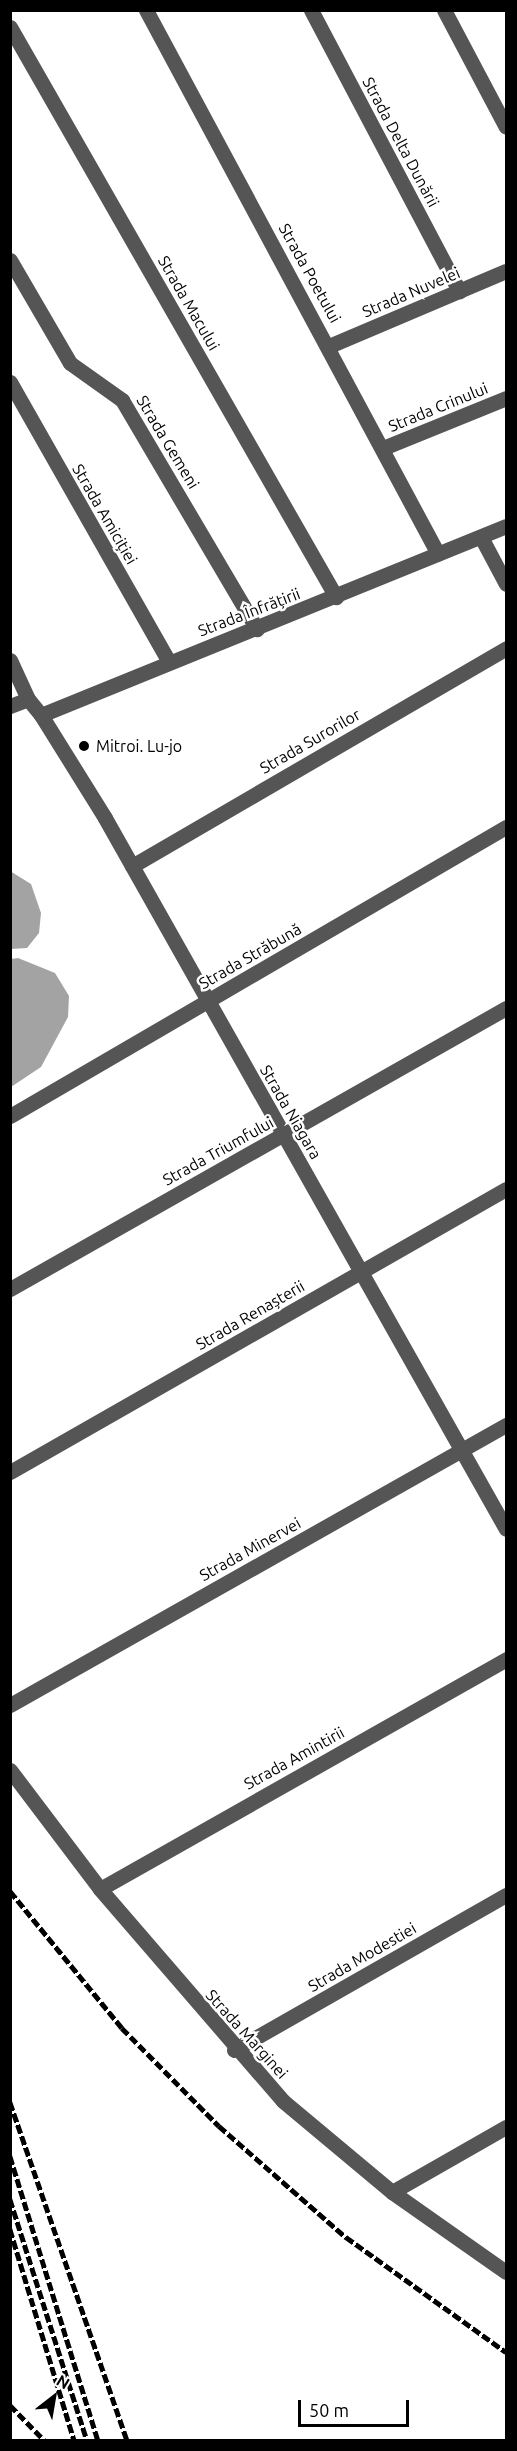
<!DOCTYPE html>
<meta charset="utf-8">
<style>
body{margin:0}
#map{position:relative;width:517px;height:2451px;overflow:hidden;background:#fff;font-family:Ubuntu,sans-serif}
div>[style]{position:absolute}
.water>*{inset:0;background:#a3a3a3}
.minor>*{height:15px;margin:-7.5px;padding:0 7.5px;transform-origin:7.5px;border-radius:7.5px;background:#555}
.rail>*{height:4.5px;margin-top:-2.25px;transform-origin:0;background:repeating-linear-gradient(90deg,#000 0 9px,transparent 0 12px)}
.dots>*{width:16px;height:16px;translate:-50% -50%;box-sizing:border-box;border:3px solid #fff;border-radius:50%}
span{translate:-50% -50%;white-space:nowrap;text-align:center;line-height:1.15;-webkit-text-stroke:5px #fff;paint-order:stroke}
.street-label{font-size:16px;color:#000}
.poi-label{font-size:16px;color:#000}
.left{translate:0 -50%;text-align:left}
.frame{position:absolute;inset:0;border:12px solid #000;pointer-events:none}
.north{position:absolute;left:24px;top:2367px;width:60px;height:60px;-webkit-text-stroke:4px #fff;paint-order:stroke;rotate:31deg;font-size:16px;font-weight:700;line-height:24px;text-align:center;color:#000}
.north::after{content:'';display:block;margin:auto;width:21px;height:27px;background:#000;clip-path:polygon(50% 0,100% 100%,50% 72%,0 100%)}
.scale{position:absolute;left:298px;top:2400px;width:111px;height:27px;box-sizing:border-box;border:3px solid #000;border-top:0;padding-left:8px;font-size:18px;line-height:21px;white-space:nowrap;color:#000;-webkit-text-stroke:4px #fff;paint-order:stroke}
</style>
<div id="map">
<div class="water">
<div style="clip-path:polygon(10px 871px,31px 884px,41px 913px,39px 933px,27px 948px,11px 949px)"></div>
<div style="clip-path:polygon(18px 958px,55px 973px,69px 996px,68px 1017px,41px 1067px,11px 1087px,11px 959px)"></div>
</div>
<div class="minor">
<div style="left:146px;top:10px;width:617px;rotate:61.77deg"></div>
<div style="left:311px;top:10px;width:318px;rotate:62.2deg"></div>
<div style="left:444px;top:10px;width:132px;rotate:62.1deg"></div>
<div style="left:10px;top:27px;width:657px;rotate:60.23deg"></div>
<div style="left:10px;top:260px;width:119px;rotate:59.8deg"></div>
<div style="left:70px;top:363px;width:64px;rotate:35.4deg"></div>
<div style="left:122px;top:400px;width:266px;rotate:59.5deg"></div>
<div style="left:329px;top:346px;width:192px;rotate:-23deg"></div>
<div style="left:10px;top:382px;width:322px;rotate:60.4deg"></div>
<div style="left:383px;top:448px;width:133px;rotate:-22.1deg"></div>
<div style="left:481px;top:537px;width:53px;rotate:62deg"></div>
<div style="left:10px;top:660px;width:43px;rotate:65.2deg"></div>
<div style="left:10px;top:706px;width:19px;rotate:-21deg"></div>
<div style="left:28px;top:699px;width:21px;rotate:51deg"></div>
<div style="left:41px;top:715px;width:502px;rotate:-22.12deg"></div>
<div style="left:41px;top:715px;width:121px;rotate:58.1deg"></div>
<div style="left:105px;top:818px;width:816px;rotate:60.58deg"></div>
<div style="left:132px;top:866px;width:433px;rotate:-30.2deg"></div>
<div style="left:10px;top:1116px;width:574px;rotate:-30.23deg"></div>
<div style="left:10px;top:1289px;width:570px;rotate:-29.53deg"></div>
<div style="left:10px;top:1472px;width:571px;rotate:-29.71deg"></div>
<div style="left:10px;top:1705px;width:570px;rotate:-29.45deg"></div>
<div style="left:10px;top:1770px;width:149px;rotate:52.9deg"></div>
<div style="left:100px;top:1889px;width:280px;rotate:49.2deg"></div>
<div style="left:283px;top:2101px;width:142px;rotate:39.9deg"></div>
<div style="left:392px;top:2192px;width:139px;rotate:35.1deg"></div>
<div style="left:100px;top:1889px;width:467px;rotate:-29.5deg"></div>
<div style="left:234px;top:2050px;width:313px;rotate:-29.7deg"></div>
<div style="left:392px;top:2192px;width:131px;rotate:-29.7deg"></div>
</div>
<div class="rail">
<div style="left:10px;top:1891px;width:177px;rotate:50.7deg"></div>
<div style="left:122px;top:2028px;width:138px;rotate:45.3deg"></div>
<div style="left:219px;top:2126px;width:169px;rotate:41.2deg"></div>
<div style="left:346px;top:2237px;width:197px;rotate:35.7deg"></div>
<div style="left:10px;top:2102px;width:358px;rotate:70.9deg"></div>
<div style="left:10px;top:2156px;width:297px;rotate:72.8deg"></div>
<div style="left:10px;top:2199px;width:253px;rotate:72.3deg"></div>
<div style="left:10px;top:2229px;width:220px;rotate:73.1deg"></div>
<div style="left:10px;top:2405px;width:49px;rotate:45.8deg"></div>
</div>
<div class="dots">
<div style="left:84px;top:746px;background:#000"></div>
</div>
<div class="street-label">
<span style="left:401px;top:142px;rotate:62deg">Strada Delta Dunării</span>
<span style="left:310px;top:273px;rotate:61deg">Strada Poetului</span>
<span style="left:411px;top:292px;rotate:-23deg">Strada Nuvelei</span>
<span style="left:189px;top:303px;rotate:60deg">Strada Macului</span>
<span style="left:438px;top:407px;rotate:-22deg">Strada Crinului</span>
<span style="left:168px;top:442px;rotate:59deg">Strada Gemeni</span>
<span style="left:105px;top:514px;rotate:60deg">Strada Amiciției</span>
<span style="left:249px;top:612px;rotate:-21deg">Strada Înfrățirii</span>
<span style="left:310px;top:741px;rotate:-30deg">Strada Surorilor</span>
<span style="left:250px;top:956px;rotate:-30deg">Strada Străbună</span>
<span style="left:291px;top:1112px;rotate:60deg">Strada Niagara</span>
<span style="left:218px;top:1151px;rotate:-29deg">Strada Triumfului</span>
<span style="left:250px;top:1315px;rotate:-30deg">Strada Renașterii</span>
<span style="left:250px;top:1549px;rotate:-29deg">Strada Minervei</span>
<span style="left:294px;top:1758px;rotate:-29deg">Strada Amintirii</span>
<span style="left:362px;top:1957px;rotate:-30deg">Strada Modestiei</span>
<span style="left:247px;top:2034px;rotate:48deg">Strada Marginei</span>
</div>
<div class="poi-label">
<span class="left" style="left:96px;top:746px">Mitroi. Lu-jo</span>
</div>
<div class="frame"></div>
<div class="north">N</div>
<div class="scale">50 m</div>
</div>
